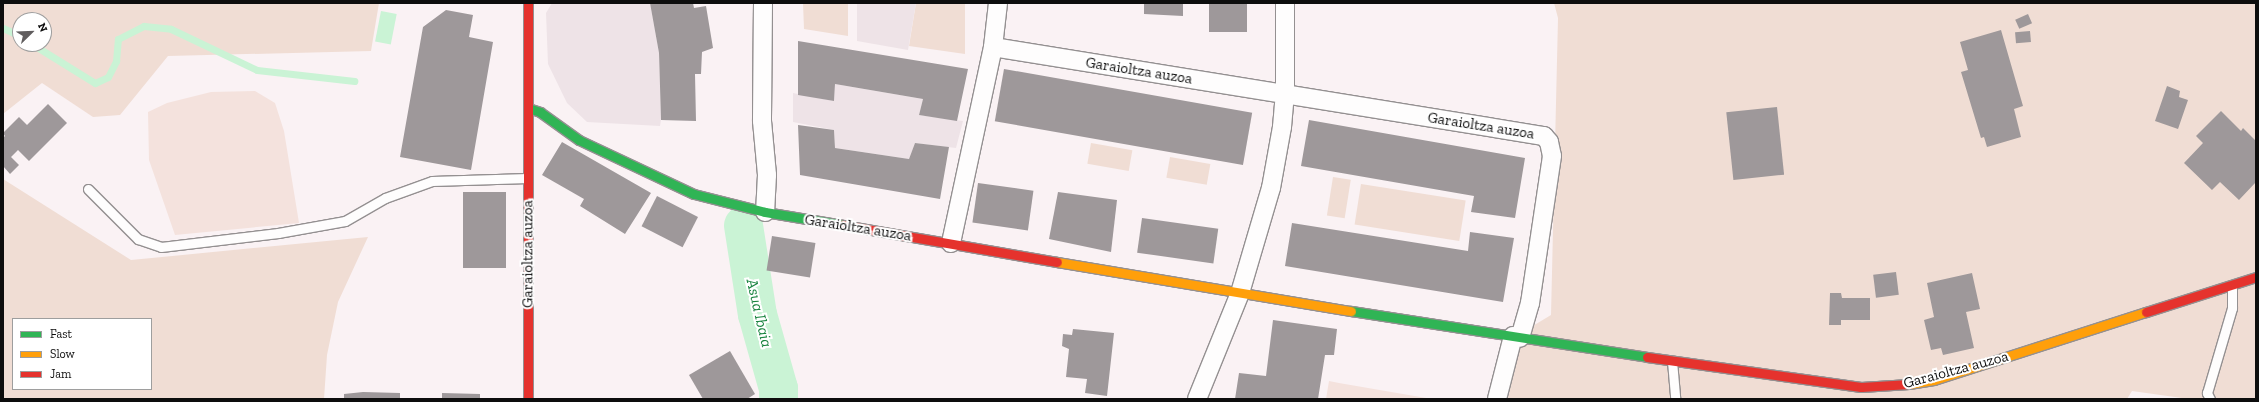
<!DOCTYPE html>
<style>
body{margin:0}
#map{position:relative;width:2259px;height:402px;overflow:hidden;background:#faf2f4;font-family:"Zilla Slab",serif}
div>[style]{position:absolute}
.green>*{inset:0;background:#f0ddd4;transform-origin:0 0}
.pitch>*{inset:0;background:#f4e2dd}
.plaza>*{inset:0;background:#eee3e7}
.water>*{inset:0;background:#caf3d5;transform-origin:0 0}
.stream>*{height:7px;margin:-3.5px;padding:0 3.5px;transform-origin:3.5px;border-radius:3.5px;background:#caf3d5}
.river>*{height:39px;margin:-19.5px;padding:0 19.5px;transform-origin:19.5px;border-radius:19.5px;background:#caf3d5}
.building>*{inset:0;background:#9e989a;transform-origin:0 0}
.roads{filter:drop-shadow(1px 0 #949091) drop-shadow(-1px 0 #949091) drop-shadow(0 1px #949091) drop-shadow(0 -1px #949091)}
.lane>*{height:9px;margin:-4.5px;padding:0 4.5px;transform-origin:4.5px;border-radius:4.5px;background:#fefdfd}
.street>*{height:18px;margin:-9px;padding:0 9px;transform-origin:9px;border-radius:9px;background:#fefdfd}
.fast>*{height:9px;margin:-4.5px;padding:0 4.5px;transform-origin:4.5px;border-radius:4.5px;background:#30b455}
.slow>*{height:9px;margin:-4.5px;padding:0 4.5px;transform-origin:4.5px;border-radius:4.5px;background:#ff9f0a}
.jam>*{height:9px;margin:-4.5px;padding:0 4.5px;transform-origin:4.5px;border-radius:4.5px;background:#e5322d}
span{translate:-50% -50%;white-space:nowrap;text-align:center;line-height:1.15;-webkit-text-stroke:4px #fff;paint-order:stroke}
.street-label{font-size:15px;color:#0d0d0d}
.water-label{font-size:16px;color:#1b8541;font-style:italic}
.frame{position:absolute;inset:0;border:4px solid #0d0d0d;pointer-events:none}
.legend{position:absolute;left:12px;top:318px;width:140px;height:72px;box-sizing:border-box;background:#fff;border:1px solid #9e9e9e;margin:0;padding:5px 7px;list-style:none;font-size:12px;color:#0d0d0d}
.legend li{display:flex;align-items:center;gap:8px;height:20px}
.legend b{width:20px;border:1px solid #9e9e9e}
.north{position:absolute;left:12px;top:12px;width:40px;height:40px;box-sizing:border-box;background:#fff;border:1px solid #9e9e9e;border-radius:50%;rotate:67deg;font-size:11px;font-weight:700;line-height:16px;text-align:center;color:#0d0d0d}
.north::after{content:'';display:block;margin:auto;width:14px;height:18px;background:#605d5e;clip-path:polygon(50% 0,100% 100%,50% 72%,0 100%)}
</style>
<div id="map">
<div class="green">
<div style="clip-path:polygon(evenodd,3px 3px,379px 3px,371px 51px,168px 56px,120px 115px,93px 117px,42px 83px,3px 114px,3px 3px,20px 20px,44px 20px,44px 44px,20px 44px,20px 20px)"></div>
<div style="clip-path:polygon(803px 3px,848px 3px,848px 36px,804px 29px)"></div>
<div style="clip-path:polygon(916px 3px,965px 3px,965px 54px,909px 46px)"></div>
<div style="clip-path:polygon(1554px 3px,2256px 3px,2256px 399px,2189px 399px,2132px 391px,2127px 399px,1497px 399px,1506px 342px,1551px 315px,1558px 18px)"></div>
<div style="left:1091px;top:143px;width:42px;height:21px;rotate:10deg"></div>
<div style="left:1170px;top:157px;width:41px;height:21px;rotate:10deg"></div>
<div style="left:1333px;top:177px;width:18px;height:39px;rotate:9deg"></div>
<div style="clip-path:polygon(evenodd,3px 179px,131px 260px,368px 237px,338px 302px,327px 355px,324px 399px,3px 399px,3px 179px,13px 319px,151px 319px,151px 389px,13px 389px,13px 319px)"></div>
<div style="left:1361px;top:184px;width:106px;height:41px;rotate:9deg"></div>
</div>
<div class="pitch">
<div style="clip-path:polygon(255px 91px,275px 103px,284px 131px,299px 223px,175px 235px,149px 160px,148px 112px,167px 103px,211px 92px)"></div>
<div style="clip-path:polygon(1329px 381px,1339px 383px,1432px 399px,1326px 399px)"></div>
</div>
<div class="plaza">
<div style="clip-path:polygon(552px 3px,650px 3px,659px 53px,661px 120px,660px 126px,587px 122px,567px 103px,548px 64px,546px 13px)"></div>
<div style="clip-path:polygon(857px 3px,916px 3px,908px 50px,857px 41px)"></div>
<div style="clip-path:polygon(835px 84px,923px 99px,919px 115px,963px 121px,956px 148px,915px 143px,909px 159px,835px 148px,834px 130px,793px 122px,793px 93px,834px 101px)"></div>
</div>
<div class="water">
<div style="left:381px;top:11px;width:16px;height:31px;rotate:11deg"></div>
</div>
<div class="stream">
<div style="left:3px;top:28px;width:19px;rotate:25deg"></div>
<div style="left:32px;top:44px;width:74px;rotate:31.8deg"></div>
<div style="left:95px;top:83px;width:14px;rotate:-25deg"></div>
<div style="left:108px;top:77px;width:18px;rotate:-63deg"></div>
<div style="left:116px;top:61px;width:22px;rotate:-85deg"></div>
<div style="left:118px;top:39px;width:29px;rotate:-27deg"></div>
<div style="left:144px;top:26px;width:27px;rotate:6deg"></div>
<div style="left:171px;top:29px;width:95px;rotate:25.5deg"></div>
<div style="left:257px;top:70px;width:98px;rotate:6.5deg"></div>
</div>
<div class="river">
<div style="left:743px;top:225px;width:90px;rotate:81.1deg"></div>
<div style="left:757px;top:314px;width:77px;rotate:74.2deg"></div>
<div style="left:778px;top:388px;width:11px;rotate:90deg"></div>
</div>
<div class="building">
<div style="clip-path:polygon(650px 3px,693px 3px,694px 8px,706px 6px,713px 48px,702px 52px,701px 74px,695px 74px,696px 121px,661px 120px,659px 53px)"></div>
<div style="clip-path:polygon(1144px 3px,1183px 3px,1183px 16px,1144px 14px)"></div>
<div style="left:1209px;top:3px;width:38px;height:29px"></div>
<div style="clip-path:polygon(446px 10px,473px 15px,469px 37px,493px 42px,471px 170px,400px 157px,423px 27px)"></div>
<div style="left:2028px;top:14px;width:10px;height:14px;rotate:66deg"></div>
<div style="clip-path:polygon(2001px 30px,2023px 106px,2014px 109px,2021px 137px,1987px 147px,1984px 137px,1981px 138px,1961px 72px,1968px 70px,1960px 42px)"></div>
<div style="left:2030px;top:31px;width:11px;height:15px;rotate:85deg"></div>
<div style="clip-path:polygon(798px 41px,968px 69px,957px 121px,919px 115px,923px 99px,835px 84px,834px 101px,798px 95px)"></div>
<div style="left:1004px;top:69px;width:252px;height:53px;rotate:10deg"></div>
<div style="clip-path:polygon(2167px 86px,2180px 91px,2179px 97px,2188px 100px,2178px 129px,2155px 121px)"></div>
<div style="clip-path:polygon(48px 104px,67px 123px,29px 161px,18px 150px,11px 157px,19px 165px,10px 174px,3px 166px,3px 138px,5px 136px,3px 133px,19px 117px,27px 125px)"></div>
<div style="left:1777px;top:107px;width:68px;height:51px;rotate:84deg"></div>
<div style="clip-path:polygon(2221px 111px,2241px 131px,2243px 128px,2256px 141px,2256px 182px,2239px 200px,2220px 182px,2212px 190px,2184px 163px,2203px 143px,2196px 136px)"></div>
<div style="clip-path:polygon(1309px 120px,1525px 158px,1515px 218px,1471px 212px,1474px 196px,1301px 166px)"></div>
<div style="clip-path:polygon(798px 125px,834px 130px,835px 148px,909px 159px,915px 143px,949px 147px,940px 199px,800px 175px)"></div>
<div style="clip-path:polygon(562px 142px,651px 193px,625px 234px,580px 206px,584px 199px,542px 175px)"></div>
<div style="left:978px;top:183px;width:56px;height:40px;rotate:8deg"></div>
<div style="left:463px;top:192px;width:43px;height:76px"></div>
<div style="clip-path:polygon(1058px 192px,1117px 200px,1111px 252px,1049px 239px)"></div>
<div style="left:657px;top:196px;width:46px;height:34px;rotate:27deg"></div>
<div style="left:1142px;top:218px;width:77px;height:35px;rotate:8deg"></div>
<div style="clip-path:polygon(1292px 223px,1468px 251px,1470px 232px,1514px 238px,1503px 302px,1285px 266px)"></div>
<div style="left:772px;top:236px;width:44px;height:35px;rotate:9deg"></div>
<div style="left:1896px;top:272px;width:23px;height:23px;rotate:83deg"></div>
<div style="clip-path:polygon(1972px 273px,1980px 309px,1966px 312px,1974px 348px,1943px 355px,1941px 348px,1931px 350px,1924px 320px,1934px 317px,1927px 283px)"></div>
<div style="clip-path:polygon(1830px 293px,1841px 293px,1842px 298px,1870px 298px,1870px 320px,1841px 320px,1841px 325px,1829px 325px)"></div>
<div style="clip-path:polygon(1273px 320px,1337px 329px,1334px 355px,1325px 355px,1318px 399px,1235px 399px,1239px 373px,1266px 376px)"></div>
<div style="clip-path:polygon(1073px 329px,1114px 333px,1107px 396px,1085px 393px,1087px 379px,1066px 377px,1069px 349px,1062px 346px,1063px 334px,1072px 335px)"></div>
<div style="clip-path:polygon(730px 351px,755px 394px,747px 399px,703px 399px,689px 375px)"></div>
<div style="clip-path:polygon(363px 392px,400px 393px,400px 399px,344px 399px,344px 394px)"></div>
<div style="clip-path:polygon(442px 393px,480px 394px,480px 399px,442px 399px)"></div>
</div>
<div class="roads">
<div class="lane">
<div style="left:88px;top:189px;width:71px;rotate:45deg"></div>
<div style="left:138px;top:239px;width:24px;rotate:19deg"></div>
<div style="left:161px;top:247px;width:118px;rotate:-6.8deg"></div>
<div style="left:278px;top:233px;width:68px;rotate:-10.2deg"></div>
<div style="left:345px;top:221px;width:46px;rotate:-29.9deg"></div>
<div style="left:385px;top:198px;width:50px;rotate:-19.9deg"></div>
<div style="left:432px;top:181px;width:96px;rotate:-1.8deg"></div>
<div style="left:1672px;top:361px;width:38px;rotate:85deg"></div>
<div style="left:2210px;top:399px;width:7px;rotate:-117deg"></div>
<div style="left:2207px;top:393px;width:89px;rotate:-73.6deg"></div>
<div style="left:2232px;top:308px;width:23px;rotate:-90deg"></div>
</div>
<div class="street">
<div style="left:763px;top:3px;width:118px;rotate:90.5deg"></div>
<div style="left:762px;top:121px;width:54px;rotate:84.7deg"></div>
<div style="left:767px;top:175px;width:37px;rotate:93deg"></div>
<div style="left:993px;top:47px;width:558px;rotate:9.18deg"></div>
<div style="left:1544px;top:136px;width:8px;rotate:50deg"></div>
<div style="left:1549px;top:142px;width:14px;rotate:78deg"></div>
<div style="left:1552px;top:156px;width:149px;rotate:98.5deg"></div>
<div style="left:1530px;top:303px;width:36px;rotate:106deg"></div>
<div style="left:951px;top:243px;width:200px;rotate:-77.9deg"></div>
<div style="left:993px;top:47px;width:44px;rotate:-83.5deg"></div>
<div style="left:1197px;top:399px;width:114px;rotate:-67.9deg"></div>
<div style="left:1240px;top:293px;width:109px;rotate:-73.6deg"></div>
<div style="left:1271px;top:188px;width:62px;rotate:-79.8deg"></div>
<div style="left:1282px;top:127px;width:32px;rotate:-85deg"></div>
<div style="left:1285px;top:95px;width:92px;rotate:-90deg"></div>
<div style="left:1497px;top:399px;width:65px;rotate:-75.7deg"></div>
</div>
<div class="fast">
<div style="left:528px;top:108px;width:13px;rotate:18deg"></div>
<div style="left:540px;top:112px;width:48px;rotate:35.7deg"></div>
<div style="left:579px;top:140px;width:127px;rotate:25.2deg"></div>
<div style="left:694px;top:194px;width:73px;rotate:14.2deg"></div>
<div style="left:765px;top:212px;width:79px;rotate:9.5deg"></div>
<div style="left:1351px;top:311px;width:300px;rotate:8.8deg"></div>
</div>
<div class="slow">
<div style="left:1057px;top:262px;width:298px;rotate:9.5deg"></div>
<div style="left:1909px;top:384px;width:25px;rotate:-9deg"></div>
<div style="left:1934px;top:380px;width:223px;rotate:-17.8deg"></div>
</div>
<div class="jam">
<div style="left:528px;top:3px;width:396px;rotate:90deg"></div>
<div style="left:843px;top:225px;width:217px;rotate:9.8deg"></div>
<div style="left:2146px;top:312px;width:115px;rotate:-17.7deg"></div>
<div style="left:1647px;top:357px;width:216px;rotate:8deg"></div>
<div style="left:1861px;top:387px;width:48px;rotate:-3.6deg"></div>
</div>
</div>
<div class="street-label">
<span style="left:1139px;top:71px;rotate:9deg">Garaioltza auzoa</span>
<span style="left:1481px;top:126px;rotate:9deg">Garaioltza auzoa</span>
<span style="left:858px;top:228px;rotate:9deg">Garaioltza auzoa</span>
<span style="left:528px;top:254px;rotate:-90deg">Garaioltza auzoa</span>
<span style="left:1956px;top:370px;rotate:-15deg">Garaioltza auzoa</span>
</div>
<div class="water-label">
<span style="left:759px;top:313px;rotate:77deg">Asua Ibaia</span>
</div>
<div class="frame"></div>
<ul class="legend">
<li><b style="height:5px;background:#30b455"></b>Fast</li>
<li><b style="height:5px;background:#ff9f0a"></b>Slow</li>
<li><b style="height:5px;background:#e5322d"></b>Jam</li>
</ul>
<div class="north">N</div>
</div>
